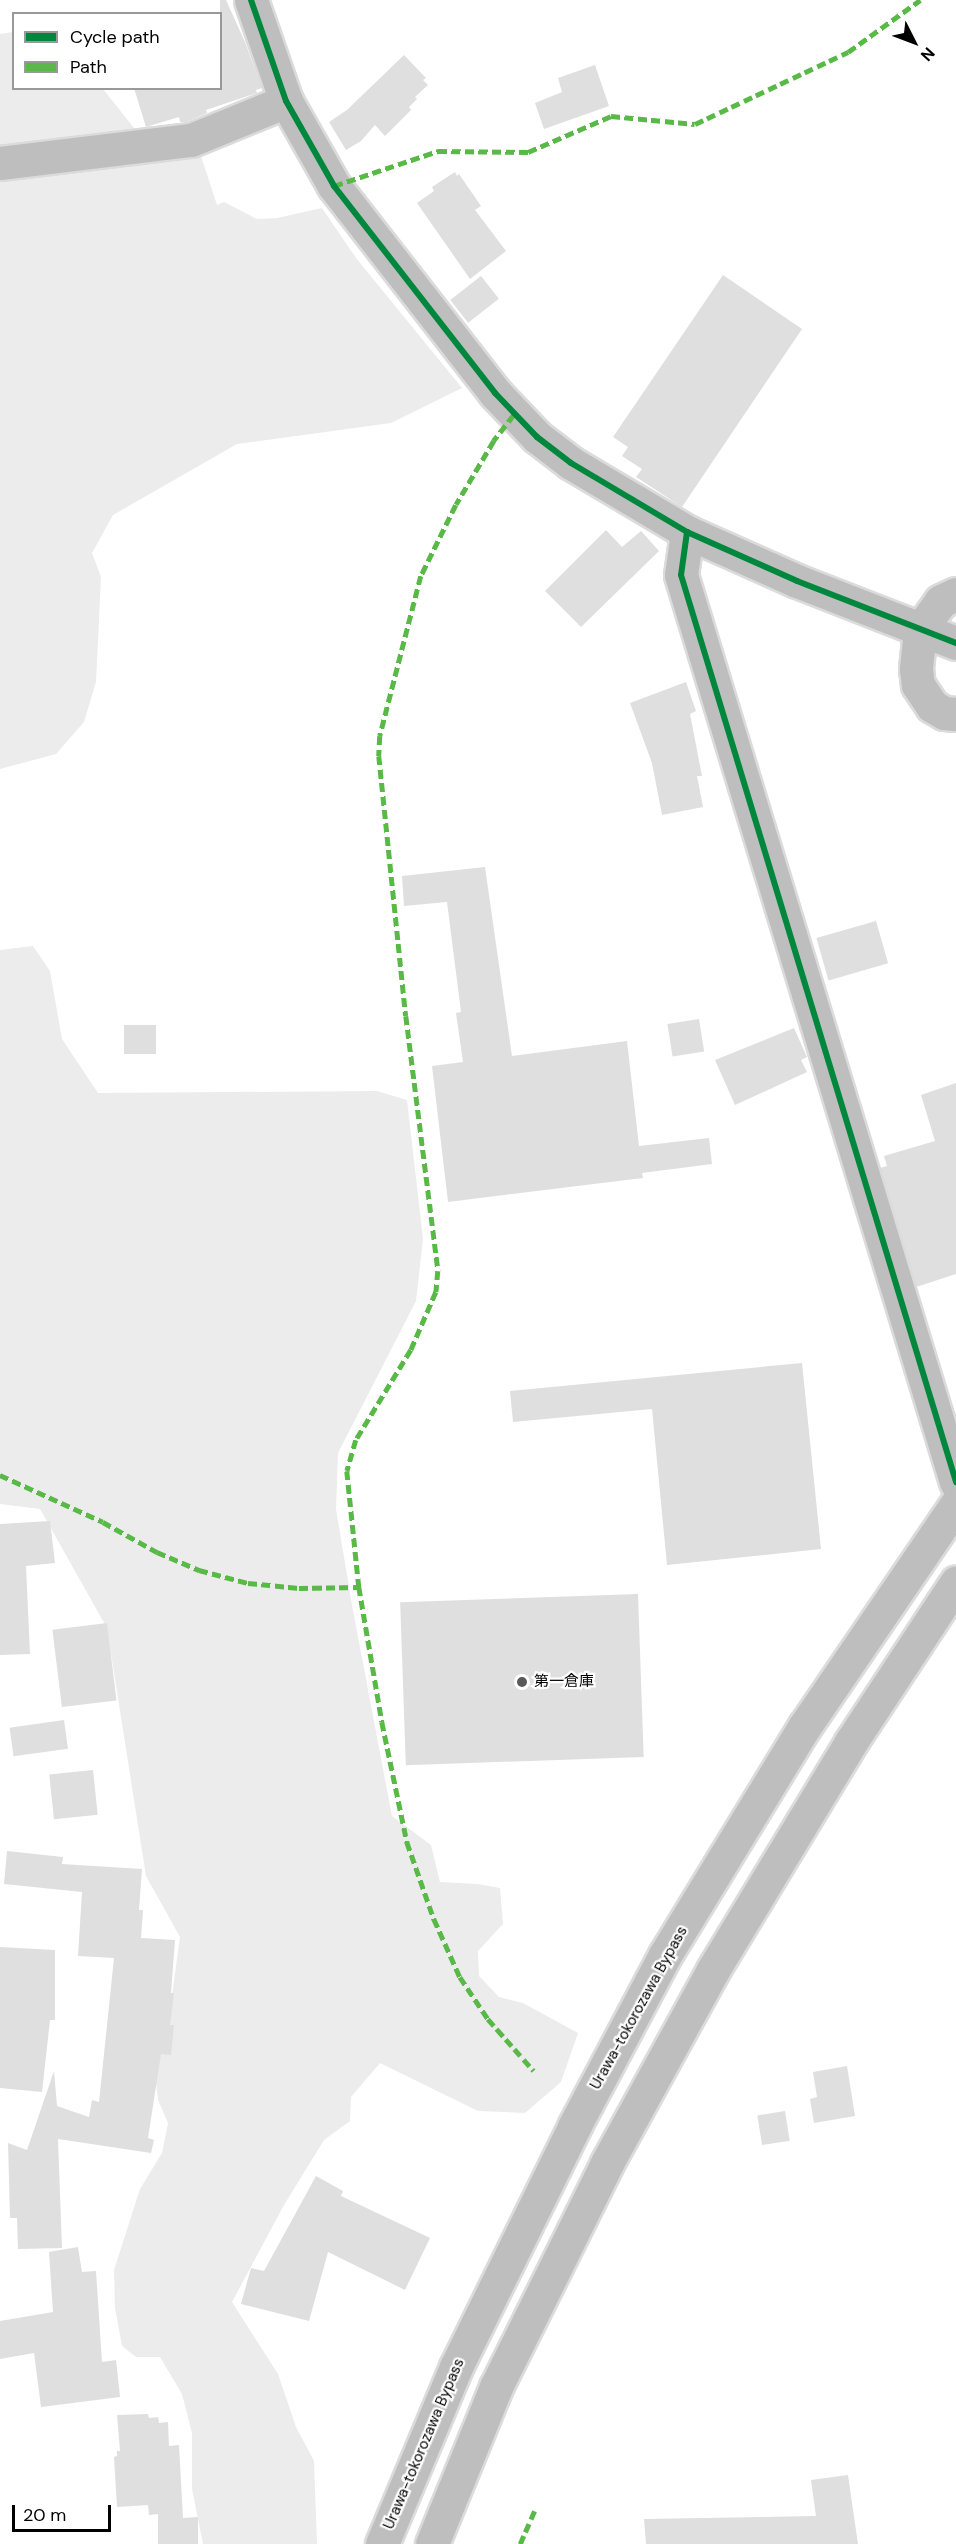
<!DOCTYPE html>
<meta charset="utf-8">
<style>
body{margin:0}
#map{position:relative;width:956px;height:2544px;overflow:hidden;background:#fff;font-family:"DM Sans","Noto Sans JP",sans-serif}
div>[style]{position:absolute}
.green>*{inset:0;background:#ececec}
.building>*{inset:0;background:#dfdfdf;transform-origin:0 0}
.roads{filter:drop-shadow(2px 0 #dbdbdb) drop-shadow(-2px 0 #dbdbdb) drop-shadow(0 2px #dbdbdb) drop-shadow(0 -2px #dbdbdb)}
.minor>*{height:33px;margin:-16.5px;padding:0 16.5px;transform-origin:16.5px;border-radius:16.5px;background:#bebebe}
.trunk>*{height:33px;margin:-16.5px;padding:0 16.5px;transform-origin:16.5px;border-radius:16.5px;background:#bebebe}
.quiet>*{height:4.5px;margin-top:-2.25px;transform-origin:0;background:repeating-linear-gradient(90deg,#58b947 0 9px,transparent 0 13.5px)}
.cycleway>*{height:6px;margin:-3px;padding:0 3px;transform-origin:3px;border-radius:3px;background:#00873e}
.dots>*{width:16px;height:16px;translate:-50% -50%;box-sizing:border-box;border:3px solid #fff;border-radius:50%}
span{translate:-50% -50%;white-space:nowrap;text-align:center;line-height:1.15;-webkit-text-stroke:4.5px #fff;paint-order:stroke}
.poi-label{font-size:15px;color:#000}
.left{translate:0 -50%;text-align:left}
.street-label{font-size:15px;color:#000}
.legend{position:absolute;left:12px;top:12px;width:210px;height:78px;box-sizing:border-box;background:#fff;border:2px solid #999;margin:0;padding:8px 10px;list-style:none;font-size:18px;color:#000}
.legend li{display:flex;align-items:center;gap:12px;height:30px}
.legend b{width:30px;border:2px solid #999}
.north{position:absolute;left:884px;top:12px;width:60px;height:60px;-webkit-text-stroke:4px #fff;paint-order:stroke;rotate:132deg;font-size:16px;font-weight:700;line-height:24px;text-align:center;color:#000}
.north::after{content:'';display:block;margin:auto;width:21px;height:27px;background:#000;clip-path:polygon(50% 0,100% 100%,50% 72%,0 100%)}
.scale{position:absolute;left:12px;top:2505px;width:99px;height:27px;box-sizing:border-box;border:3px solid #000;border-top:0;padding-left:8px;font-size:18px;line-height:21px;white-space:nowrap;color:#000;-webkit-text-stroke:4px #fff;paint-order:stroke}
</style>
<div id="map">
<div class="green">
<div style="clip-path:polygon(13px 32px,14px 88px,103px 89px,138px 133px,0 148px,0 34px)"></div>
<div style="clip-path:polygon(198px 147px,217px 205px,224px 202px,257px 219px,277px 218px,322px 208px,356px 258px,462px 388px,391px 423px,237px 444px,113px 515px,92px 553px,101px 577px,96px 682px,84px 722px,56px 754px,0 769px,0 170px)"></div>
<div style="clip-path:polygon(33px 946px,50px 971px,62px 1039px,98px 1093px,377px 1091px,407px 1100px,423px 1239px,416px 1301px,338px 1453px,336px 1509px,352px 1605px,392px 1816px,431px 1845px,440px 1882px,478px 1884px,500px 1888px,503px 1924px,478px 1951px,479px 1976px,499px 1997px,523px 2003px,578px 2033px,561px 2082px,525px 2113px,478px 2111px,380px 2063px,351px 2097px,350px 2121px,324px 2140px,284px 2205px,232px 2302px,278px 2374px,296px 2427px,314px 2461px,317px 2544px,203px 2544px,192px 2489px,192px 2433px,182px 2394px,160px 2357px,136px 2357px,122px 2346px,115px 2308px,114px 2270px,140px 2189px,162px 2153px,168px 2123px,158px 2100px,155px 2072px,170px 2010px,180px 1937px,146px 1876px,107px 1628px,40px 1509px,0 1504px,0 950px)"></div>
</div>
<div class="building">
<div style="clip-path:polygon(220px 0,226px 0,245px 42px,262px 88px,256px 90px,257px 93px,206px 110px,207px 113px,186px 122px,180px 122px,179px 117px,146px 127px,134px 88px,220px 88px)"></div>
<div style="clip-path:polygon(404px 55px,426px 78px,423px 80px,428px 85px,415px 97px,417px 99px,409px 107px,411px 110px,385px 136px,375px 125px,361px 141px,346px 150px,329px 122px,347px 110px)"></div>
<div style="clip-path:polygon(595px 65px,609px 106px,544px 129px,535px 103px,562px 92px,558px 78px)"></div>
<div style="clip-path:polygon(455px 172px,457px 176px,459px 174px,481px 206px,475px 210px,506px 251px,470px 279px,417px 203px,434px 191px,432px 187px)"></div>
<div style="clip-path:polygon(723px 275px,802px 329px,682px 507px,636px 477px,642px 469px,622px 456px,628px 447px,613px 437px)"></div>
<div style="left:481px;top:276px;width:29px;height:39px;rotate:52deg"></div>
<div style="clip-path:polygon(606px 530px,622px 547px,641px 531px,659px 551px,581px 627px,545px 591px)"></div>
<div style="clip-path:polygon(686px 682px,696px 711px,690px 714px,702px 776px,697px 776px,703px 807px,662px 815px,652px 763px,630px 703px)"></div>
<div style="clip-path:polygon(485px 867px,512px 1056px,627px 1041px,639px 1146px,709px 1138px,712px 1164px,642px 1173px,643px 1178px,448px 1202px,432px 1066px,463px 1062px,456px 1013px,461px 1012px,447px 902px,404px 906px,402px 876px)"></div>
<div style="left:876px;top:921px;width:44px;height:62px;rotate:74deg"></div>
<div style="left:699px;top:1019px;width:33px;height:32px;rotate:81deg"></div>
<div style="left:124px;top:1025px;width:32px;height:29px"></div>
<div style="clip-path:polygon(794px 1028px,807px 1057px,801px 1060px,807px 1072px,735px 1105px,715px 1060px)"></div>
<div style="clip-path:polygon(956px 1083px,956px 1274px,916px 1287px,880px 1168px,887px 1166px,884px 1156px,935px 1141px,921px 1095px)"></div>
<div style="clip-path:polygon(802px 1363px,821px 1549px,667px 1565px,652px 1409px,513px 1422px,510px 1391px)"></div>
<div style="clip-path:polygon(50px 1521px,55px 1563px,26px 1566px,30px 1654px,0 1655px,0 1524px)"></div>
<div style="left:638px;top:1594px;width:163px;height:238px;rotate:88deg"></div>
<div style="left:107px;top:1623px;width:78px;height:55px;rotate:83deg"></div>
<div style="left:64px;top:1720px;width:29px;height:55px;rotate:82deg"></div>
<div style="left:93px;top:1770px;width:45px;height:44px;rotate:84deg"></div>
<div style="clip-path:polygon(7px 1851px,63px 1857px,62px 1864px,142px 1869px,139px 1910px,143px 1910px,141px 1938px,175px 1940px,171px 1993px,174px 1993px,170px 2025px,174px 2025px,171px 2055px,161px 2054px,148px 2138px,154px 2140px,151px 2153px,58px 2139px,62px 2248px,18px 2249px,17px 2218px,10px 2218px,8px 2143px,27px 2150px,54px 2071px,57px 2106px,89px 2117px,92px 2100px,99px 2102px,114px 1958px,78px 1956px,82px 1892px,4px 1884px)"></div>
<div style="clip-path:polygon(0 1947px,55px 1950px,55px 2020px,50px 2020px,42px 2092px,0 2088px)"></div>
<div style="clip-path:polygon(847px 2066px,855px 2116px,814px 2123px,810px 2099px,817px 2097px,813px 2072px)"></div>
<div style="left:785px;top:2111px;width:30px;height:28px;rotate:81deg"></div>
<div style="clip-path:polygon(316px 2176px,343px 2191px,341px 2196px,430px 2238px,405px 2290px,328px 2252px,309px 2321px,241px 2304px,251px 2268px,264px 2271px)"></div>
<div style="clip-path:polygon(78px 2247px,82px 2272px,96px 2271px,102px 2362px,116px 2360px,120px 2397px,41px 2407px,34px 2353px,0 2359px,0 2321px,53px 2312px,49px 2252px)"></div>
<div style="clip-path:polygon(148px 2414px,149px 2418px,158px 2417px,159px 2423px,168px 2422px,169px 2446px,179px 2445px,183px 2518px,198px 2517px,198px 2544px,158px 2544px,158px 2514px,149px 2515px,148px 2505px,117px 2507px,114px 2457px,117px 2456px,117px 2451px,120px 2451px,117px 2415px)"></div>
<div style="clip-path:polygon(848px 2475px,858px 2544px,646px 2544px,644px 2519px,816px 2516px,811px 2480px)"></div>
</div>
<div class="roads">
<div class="minor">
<div style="left:251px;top:0;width:107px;rotate:70.9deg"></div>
<div style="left:286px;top:101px;width:98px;rotate:60.5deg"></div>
<div style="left:334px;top:186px;width:262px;rotate:52.1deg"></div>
<div style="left:495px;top:393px;width:61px;rotate:46.3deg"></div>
<div style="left:537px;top:437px;width:43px;rotate:37.4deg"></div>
<div style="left:571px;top:463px;width:135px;rotate:30.7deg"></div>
<div style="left:687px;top:532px;width:120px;rotate:24deg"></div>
<div style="left:797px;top:581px;width:171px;rotate:21.3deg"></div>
<div style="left:0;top:163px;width:192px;rotate:-6.9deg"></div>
<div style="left:191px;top:140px;width:103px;rotate:-22.3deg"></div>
<div style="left:687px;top:532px;width:43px;rotate:97.9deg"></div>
<div style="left:681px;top:575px;width:948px;rotate:73.13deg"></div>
<div style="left:956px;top:594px;width:17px;rotate:155deg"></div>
<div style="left:941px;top:601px;width:36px;rotate:126deg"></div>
<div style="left:920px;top:630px;width:39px;rotate:96deg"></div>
<div style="left:916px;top:669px;width:16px;rotate:83deg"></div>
<div style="left:918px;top:685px;width:25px;rotate:56deg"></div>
<div style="left:932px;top:706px;width:14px;rotate:30deg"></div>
<div style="left:944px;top:713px;width:12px;rotate:5deg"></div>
</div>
<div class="trunk">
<div style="left:382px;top:2544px;width:192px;rotate:-67.3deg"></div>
<div style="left:456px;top:2367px;width:270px;rotate:-63.8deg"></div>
<div style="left:575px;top:2125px;width:192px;rotate:-62.1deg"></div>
<div style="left:665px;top:1955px;width:268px;rotate:-58.6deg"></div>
<div style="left:805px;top:1726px;width:268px;rotate:-55.7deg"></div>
<div style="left:432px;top:2544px;width:170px;rotate:-67.8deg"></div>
<div style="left:496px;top:2387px;width:250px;rotate:-63.6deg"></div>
<div style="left:607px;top:2163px;width:220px;rotate:-61.2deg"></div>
<div style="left:713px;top:1970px;width:267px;rotate:-58.8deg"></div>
<div style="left:851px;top:1742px;width:191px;rotate:-56.6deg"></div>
</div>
</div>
<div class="quiet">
<div style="left:334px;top:186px;width:110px;rotate:-18.6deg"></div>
<div style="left:438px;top:151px;width:90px;rotate:0.6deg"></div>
<div style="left:528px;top:152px;width:90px;rotate:-23.4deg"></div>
<div style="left:611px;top:116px;width:84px;rotate:5.4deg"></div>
<div style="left:695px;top:124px;width:169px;rotate:-25.2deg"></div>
<div style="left:848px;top:52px;width:89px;rotate:-35.8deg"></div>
<div style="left:514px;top:415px;width:33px;rotate:128deg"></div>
<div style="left:494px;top:441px;width:74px;rotate:120.7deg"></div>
<div style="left:456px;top:505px;width:79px;rotate:116.2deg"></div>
<div style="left:421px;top:576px;width:165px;rotate:104.4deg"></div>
<div style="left:380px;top:736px;width:20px;rotate:93deg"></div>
<div style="left:379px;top:756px;width:261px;rotate:84.1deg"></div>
<div style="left:406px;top:1016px;width:257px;rotate:82.8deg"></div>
<div style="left:438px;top:1271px;width:21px;rotate:95deg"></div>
<div style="left:436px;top:1292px;width:63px;rotate:113.3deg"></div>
<div style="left:411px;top:1350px;width:105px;rotate:121.4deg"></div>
<div style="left:356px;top:1440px;width:32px;rotate:106deg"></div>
<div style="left:347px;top:1471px;width:117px;rotate:84.1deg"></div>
<div style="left:359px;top:1587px;width:137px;rotate:80.3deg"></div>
<div style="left:382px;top:1722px;width:123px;rotate:78.2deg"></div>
<div style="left:407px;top:1842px;width:82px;rotate:70.7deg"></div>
<div style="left:434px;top:1919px;width:64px;rotate:65.9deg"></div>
<div style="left:460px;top:1977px;width:50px;rotate:56.3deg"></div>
<div style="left:488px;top:2019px;width:69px;rotate:48.5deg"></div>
<div style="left:0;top:1475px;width:113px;rotate:24.5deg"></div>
<div style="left:103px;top:1522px;width:62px;rotate:29.1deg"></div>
<div style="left:157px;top:1552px;width:46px;rotate:23.2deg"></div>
<div style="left:199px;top:1570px;width:51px;rotate:14.9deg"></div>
<div style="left:248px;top:1583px;width:51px;rotate:5.6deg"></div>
<div style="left:299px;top:1588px;width:60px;rotate:-1deg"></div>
<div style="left:520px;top:2544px;width:40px;rotate:-66.6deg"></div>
</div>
<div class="cycleway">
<div style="left:251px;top:0;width:107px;rotate:70.9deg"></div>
<div style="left:286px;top:101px;width:98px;rotate:60.5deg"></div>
<div style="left:334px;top:186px;width:262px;rotate:52.1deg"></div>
<div style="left:495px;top:393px;width:61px;rotate:46.3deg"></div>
<div style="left:537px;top:437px;width:43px;rotate:37.4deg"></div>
<div style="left:571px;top:463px;width:135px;rotate:30.7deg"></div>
<div style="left:687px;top:532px;width:120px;rotate:24deg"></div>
<div style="left:797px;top:581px;width:171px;rotate:21.3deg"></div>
<div style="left:687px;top:532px;width:43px;rotate:97.9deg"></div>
<div style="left:681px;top:575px;width:948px;rotate:73.13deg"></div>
</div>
<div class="dots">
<div style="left:522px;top:1682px;background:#595959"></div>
</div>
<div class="poi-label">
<span class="left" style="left:534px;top:1682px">第一倉庫</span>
</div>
<div class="street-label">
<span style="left:639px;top:2008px;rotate:-61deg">Urawa-tokorozawa Bypass</span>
<span style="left:424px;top:2444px;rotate:-67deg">Urawa-tokorozawa Bypass</span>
</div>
<ul class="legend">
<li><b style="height:8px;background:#00873e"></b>Cycle path</li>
<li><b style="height:8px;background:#58b947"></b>Path</li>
</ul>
<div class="north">N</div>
<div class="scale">20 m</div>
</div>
